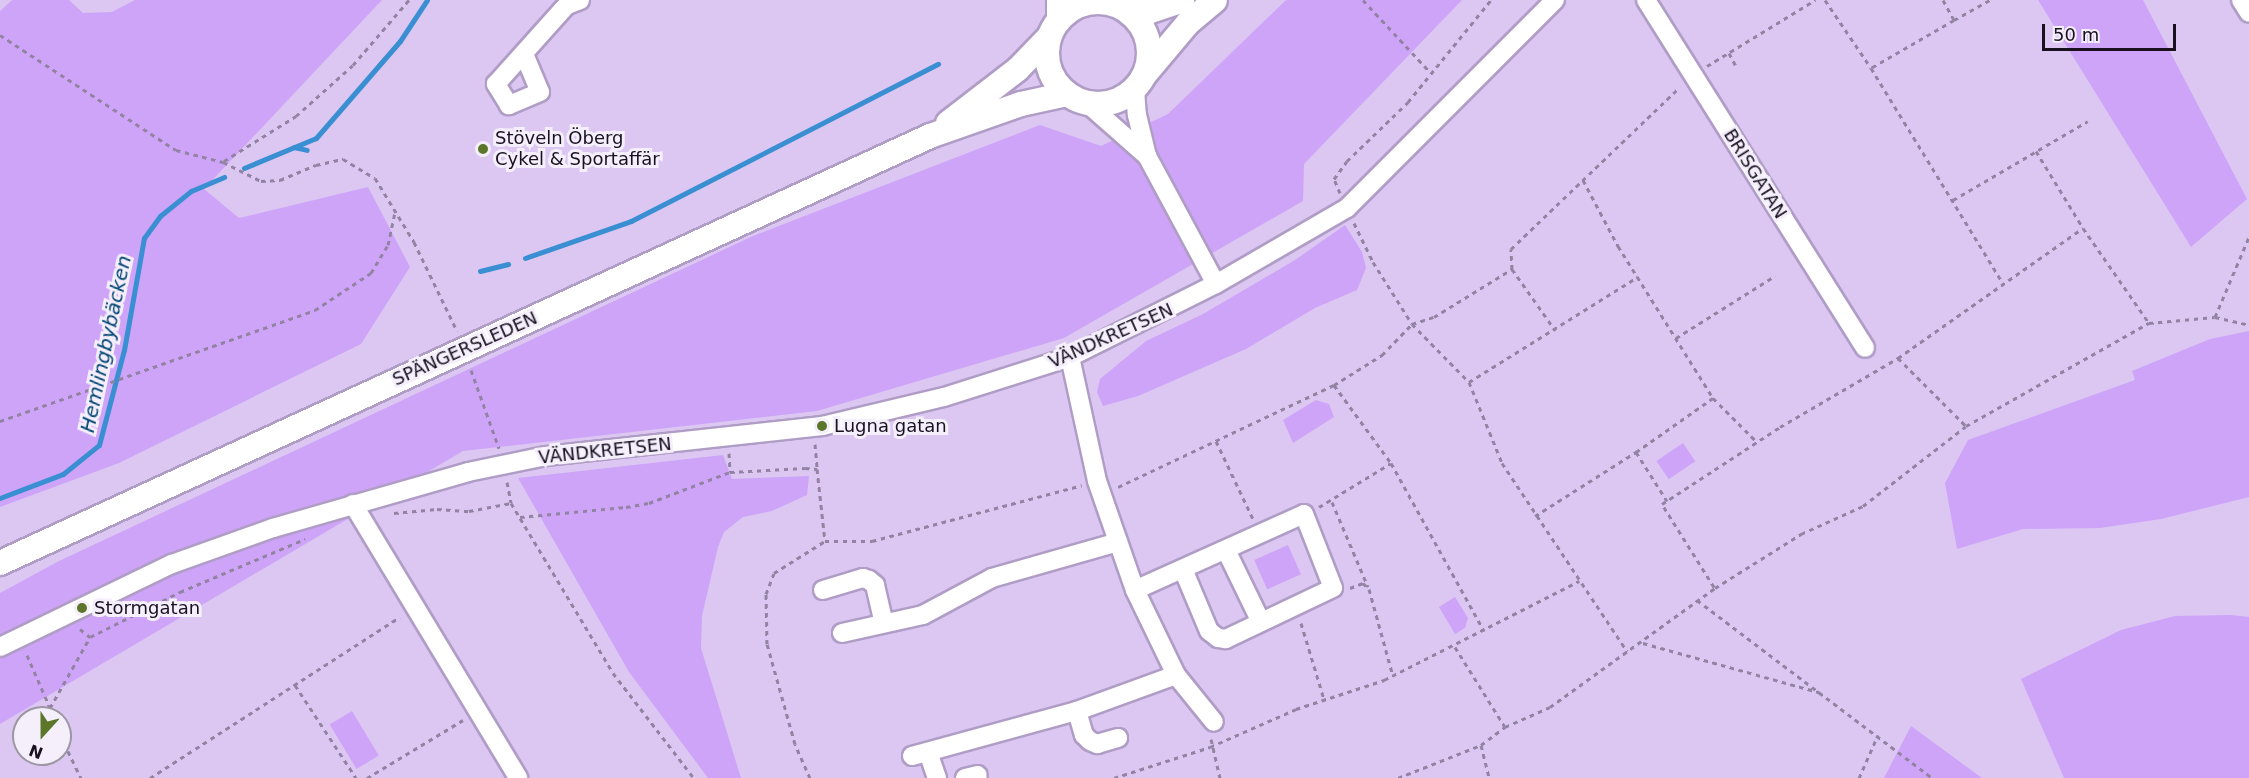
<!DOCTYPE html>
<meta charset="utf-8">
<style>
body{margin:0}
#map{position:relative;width:2249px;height:778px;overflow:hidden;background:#dbc7f1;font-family:"DejaVu Sans",sans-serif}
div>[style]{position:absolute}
.green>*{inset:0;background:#cea4f9;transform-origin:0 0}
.stream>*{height:5px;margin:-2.5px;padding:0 2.5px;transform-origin:2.5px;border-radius:2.5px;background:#398fd2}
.path>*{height:3px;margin-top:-1.5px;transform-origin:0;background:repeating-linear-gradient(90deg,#9383a3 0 4.5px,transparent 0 9px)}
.roads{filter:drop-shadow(2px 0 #b09dc6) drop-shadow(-2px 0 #b09dc6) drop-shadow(0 2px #b09dc6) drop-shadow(0 -2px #b09dc6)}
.minor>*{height:18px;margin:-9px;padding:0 9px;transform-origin:9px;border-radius:9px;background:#fff}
.major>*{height:24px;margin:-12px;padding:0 12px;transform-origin:12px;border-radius:12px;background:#fff}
.major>.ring{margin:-12px;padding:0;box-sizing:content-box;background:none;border:24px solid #fff;border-radius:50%}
.dots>*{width:16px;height:16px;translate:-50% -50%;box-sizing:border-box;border:3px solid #f5effc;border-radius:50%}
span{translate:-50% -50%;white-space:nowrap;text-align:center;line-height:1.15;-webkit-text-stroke:6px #f5effc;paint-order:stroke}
.poi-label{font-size:18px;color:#191120}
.left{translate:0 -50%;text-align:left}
.street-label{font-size:18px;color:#191120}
.water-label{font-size:20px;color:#014571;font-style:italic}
.north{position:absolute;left:12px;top:706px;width:60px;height:60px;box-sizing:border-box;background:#f5effc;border:2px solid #9d96a4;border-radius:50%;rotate:201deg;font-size:16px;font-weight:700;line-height:24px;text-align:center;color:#191120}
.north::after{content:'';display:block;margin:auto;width:21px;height:27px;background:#5c772a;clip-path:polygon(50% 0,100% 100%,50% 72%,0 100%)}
.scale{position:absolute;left:2042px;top:24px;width:134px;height:27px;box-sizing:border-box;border:3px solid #191120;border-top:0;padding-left:8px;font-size:18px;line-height:21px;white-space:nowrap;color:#191120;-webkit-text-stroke:4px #f5effc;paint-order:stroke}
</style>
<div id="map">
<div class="green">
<div style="clip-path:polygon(12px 0,69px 0,83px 13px,112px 12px,135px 0,382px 0,204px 189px,239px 218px,368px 187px,410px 267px,361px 344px,119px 463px,0 507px,0 11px)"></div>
<div style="clip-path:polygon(1286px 0,1462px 0,1304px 164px,1303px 201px,1064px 338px,817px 411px,463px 451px,0 724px,0 593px,59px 561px,753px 236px,1040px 125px,1101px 146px,1168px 114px)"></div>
<div style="clip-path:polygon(2038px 0,2143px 0,2247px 199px,2191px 247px)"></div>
<div style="clip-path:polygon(1345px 225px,1362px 252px,1366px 268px,1357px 290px,1315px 308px,1246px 349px,1138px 396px,1103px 406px,1097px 392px,1100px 379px,1146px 341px,1203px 314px,1295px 260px)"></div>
<div style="clip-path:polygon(2249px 331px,2249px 497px,2161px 519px,2100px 528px,2023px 529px,1957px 549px,1945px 483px,1968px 440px,2135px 380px,2132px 371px,2210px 339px)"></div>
<div style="clip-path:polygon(1316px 400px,1329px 404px,1334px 417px,1293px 443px,1283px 420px)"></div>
<div style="left:1683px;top:443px;width:22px;height:32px;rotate:56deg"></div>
<div style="clip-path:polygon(723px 455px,732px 479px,809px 476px,807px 495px,772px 511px,743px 517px,724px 532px,718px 547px,702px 616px,701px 648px,741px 778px,708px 778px,629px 672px,518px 478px)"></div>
<div style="left:1288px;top:545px;width:32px;height:37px;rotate:66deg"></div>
<div style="clip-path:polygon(1455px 597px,1468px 618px,1465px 628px,1455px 634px,1439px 607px)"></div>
<div style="clip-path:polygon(2231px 615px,2249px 617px,2249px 778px,2064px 778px,2021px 679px,2121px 630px,2175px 616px)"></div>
<div style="left:352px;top:711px;width:52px;height:26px;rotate:59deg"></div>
<div style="clip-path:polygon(1911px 726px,1982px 778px,1884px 778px)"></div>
</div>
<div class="stream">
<div style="left:294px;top:147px;width:13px;rotate:13deg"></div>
<div style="left:244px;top:168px;width:78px;rotate:-22.6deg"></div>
<div style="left:316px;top:138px;width:128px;rotate:-49.1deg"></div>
<div style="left:400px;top:41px;width:49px;rotate:-56.6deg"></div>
<div style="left:525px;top:258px;width:112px;rotate:-19.2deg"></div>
<div style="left:631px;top:221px;width:345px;rotate:-27.1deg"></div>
<div style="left:480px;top:271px;width:29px;rotate:-14deg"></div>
<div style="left:0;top:498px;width:67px;rotate:-20.9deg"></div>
<div style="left:63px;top:474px;width:46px;rotate:-38.9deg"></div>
<div style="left:99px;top:445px;width:98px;rotate:-75.3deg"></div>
<div style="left:124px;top:350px;width:114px;rotate:-79.9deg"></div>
<div style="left:144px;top:238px;width:27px;rotate:-54deg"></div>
<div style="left:160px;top:216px;width:40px;rotate:-39deg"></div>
<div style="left:191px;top:191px;width:36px;rotate:-23deg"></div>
</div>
<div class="path">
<div style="left:1363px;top:0;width:98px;rotate:47.1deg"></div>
<div style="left:1825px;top:0;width:82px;rotate:55.9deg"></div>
<div style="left:1943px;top:0;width:23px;rotate:61deg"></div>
<div style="left:1954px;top:20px;width:96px;rotate:150deg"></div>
<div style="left:1871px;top:68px;width:251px;rotate:58.5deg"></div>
<div style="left:1954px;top:20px;width:41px;rotate:-29.1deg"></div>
<div style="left:0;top:35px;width:210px;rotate:33.2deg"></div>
<div style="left:176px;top:150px;width:49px;rotate:14.3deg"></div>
<div style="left:223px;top:162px;width:42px;rotate:26.6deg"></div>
<div style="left:261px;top:181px;width:19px;rotate:-3deg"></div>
<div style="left:280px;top:180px;width:39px;rotate:-23deg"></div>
<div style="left:316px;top:165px;width:28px;rotate:-13deg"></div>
<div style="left:343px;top:159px;width:37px;rotate:31deg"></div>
<div style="left:375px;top:178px;width:75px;rotate:58.6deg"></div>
<div style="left:414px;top:242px;width:99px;rotate:64.2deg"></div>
<div style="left:1729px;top:53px;width:15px;rotate:62deg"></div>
<div style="left:1707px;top:66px;width:127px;rotate:-31.4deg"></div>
<div style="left:2036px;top:151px;width:90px;rotate:58.6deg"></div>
<div style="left:224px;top:161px;width:85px;rotate:-32deg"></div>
<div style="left:296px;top:116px;width:76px;rotate:-41.8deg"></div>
<div style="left:353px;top:65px;width:86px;rotate:-49.3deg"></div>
<div style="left:1583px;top:180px;width:75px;rotate:62.1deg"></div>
<div style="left:1618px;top:246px;width:179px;rotate:58deg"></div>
<div style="left:1713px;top:398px;width:62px;rotate:45deg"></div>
<div style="left:1340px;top:193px;width:15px;rotate:-113deg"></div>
<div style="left:1334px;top:179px;width:22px;rotate:-54deg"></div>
<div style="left:1347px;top:161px;width:85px;rotate:-44deg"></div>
<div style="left:1408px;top:102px;width:132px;rotate:-50.9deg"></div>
<div style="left:1953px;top:200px;width:156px;rotate:-30.3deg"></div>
<div style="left:1354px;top:223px;width:43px;rotate:64deg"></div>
<div style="left:1373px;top:262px;width:73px;rotate:57.8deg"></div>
<div style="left:1412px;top:324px;width:81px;rotate:45.5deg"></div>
<div style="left:1469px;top:382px;width:87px;rotate:67.8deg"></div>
<div style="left:1502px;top:463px;width:226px;rotate:56.4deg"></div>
<div style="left:1512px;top:269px;width:75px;rotate:54.8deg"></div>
<div style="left:2215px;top:317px;width:87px;rotate:-67deg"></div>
<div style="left:1676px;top:338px;width:117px;rotate:-32.1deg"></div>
<div style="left:1898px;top:358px;width:96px;rotate:45deg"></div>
<div style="left:471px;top:370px;width:83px;rotate:70.3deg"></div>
<div style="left:1469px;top:382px;width:199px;rotate:-31.9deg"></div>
<div style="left:1334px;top:385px;width:97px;rotate:53.8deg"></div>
<div style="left:1391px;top:463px;width:192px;rotate:61deg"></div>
<div style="left:0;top:421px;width:334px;rotate:-19.4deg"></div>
<div style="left:315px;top:310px;width:67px;rotate:-33.5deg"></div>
<div style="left:371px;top:273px;width:33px;rotate:-59deg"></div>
<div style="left:388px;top:245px;width:33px;rotate:-78deg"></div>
<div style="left:1216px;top:441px;width:86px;rotate:64.6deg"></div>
<div style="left:815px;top:444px;width:25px;rotate:85deg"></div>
<div style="left:1636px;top:452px;width:94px;rotate:-35deg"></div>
<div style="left:729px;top:453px;width:19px;rotate:87deg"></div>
<div style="left:507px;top:482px;width:21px;rotate:79deg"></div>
<div style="left:511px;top:503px;width:198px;rotate:59deg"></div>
<div style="left:613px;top:673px;width:133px;rotate:52.4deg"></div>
<div style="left:1118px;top:487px;width:239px;rotate:-25.3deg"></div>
<div style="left:1334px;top:385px;width:57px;rotate:-32deg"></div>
<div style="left:1382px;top:355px;width:43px;rotate:-45.9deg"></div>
<div style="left:1412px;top:324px;width:23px;rotate:-18deg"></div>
<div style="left:1434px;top:317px;width:92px;rotate:-31.6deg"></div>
<div style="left:1512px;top:269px;width:20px;rotate:-93deg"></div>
<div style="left:1511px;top:249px;width:234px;rotate:-43.8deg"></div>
<div style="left:1332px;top:502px;width:92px;rotate:67deg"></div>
<div style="left:1319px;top:507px;width:84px;rotate:-31.4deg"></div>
<div style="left:394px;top:513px;width:43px;rotate:-5.3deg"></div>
<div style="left:437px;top:509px;width:32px;rotate:4deg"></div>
<div style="left:469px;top:511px;width:43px;rotate:-10.8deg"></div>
<div style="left:1535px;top:516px;width:120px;rotate:-32.4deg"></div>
<div style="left:1636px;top:452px;width:58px;rotate:57.7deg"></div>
<div style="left:520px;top:517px;width:106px;rotate:-5.4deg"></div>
<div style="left:626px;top:507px;width:23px;rotate:-10deg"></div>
<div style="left:649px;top:503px;width:87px;rotate:-20.9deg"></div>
<div style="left:730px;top:472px;width:75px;rotate:-3.1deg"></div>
<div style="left:805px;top:468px;width:12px;rotate:5deg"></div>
<div style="left:817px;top:469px;width:72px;rotate:83.7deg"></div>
<div style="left:825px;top:541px;width:47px"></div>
<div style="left:872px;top:541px;width:217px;rotate:-14.9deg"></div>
<div style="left:1714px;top:587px;width:98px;rotate:-122.1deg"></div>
<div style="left:1662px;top:504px;width:141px;rotate:-33.1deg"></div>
<div style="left:1780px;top:427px;width:137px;rotate:-30.3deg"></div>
<div style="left:1898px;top:358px;width:226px;rotate:-35.1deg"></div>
<div style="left:2083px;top:228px;width:116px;rotate:55.2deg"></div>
<div style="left:1350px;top:588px;width:14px;rotate:-21deg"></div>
<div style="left:1363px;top:583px;width:8px;rotate:45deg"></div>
<div style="left:1369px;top:589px;width:90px;rotate:74.6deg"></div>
<div style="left:1697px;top:600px;width:295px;rotate:37.1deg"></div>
<div style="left:1301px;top:623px;width:79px;rotate:73.2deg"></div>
<div style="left:80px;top:629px;width:13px;rotate:39deg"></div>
<div style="left:1643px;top:643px;width:183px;rotate:15.6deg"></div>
<div style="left:1455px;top:647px;width:94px;rotate:58deg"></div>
<div style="left:27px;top:655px;width:58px;rotate:66.5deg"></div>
<div style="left:295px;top:685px;width:111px;rotate:56.7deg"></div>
<div style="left:54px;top:718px;width:11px;rotate:-112deg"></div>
<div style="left:50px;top:708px;width:81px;rotate:-60.6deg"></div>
<div style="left:90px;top:637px;width:101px;rotate:-26.6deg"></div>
<div style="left:180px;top:592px;width:136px;rotate:-23deg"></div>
<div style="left:60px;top:735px;width:48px;rotate:64deg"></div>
<div style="left:1211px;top:739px;width:40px;rotate:77deg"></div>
<div style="left:1481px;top:745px;width:34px;rotate:76deg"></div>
<div style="left:150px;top:778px;width:297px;rotate:-32.8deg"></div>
<div style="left:367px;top:778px;width:112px;rotate:-31.1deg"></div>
<div style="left:810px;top:778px;width:37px;rotate:-114deg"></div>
<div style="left:795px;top:744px;width:104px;rotate:-105.6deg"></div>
<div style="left:767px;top:644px;width:50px;rotate:-91.1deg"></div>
<div style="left:766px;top:594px;width:22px;rotate:-69deg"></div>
<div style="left:774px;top:573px;width:60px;rotate:-32.1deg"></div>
<div style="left:1114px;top:778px;width:101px;rotate:-17.9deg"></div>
<div style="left:1210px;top:747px;width:94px;rotate:-23.8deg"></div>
<div style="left:1296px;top:709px;width:93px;rotate:-18.2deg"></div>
<div style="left:1384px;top:680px;width:219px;rotate:-26.9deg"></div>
<div style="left:1398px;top:778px;width:89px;rotate:-21.7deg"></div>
<div style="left:1481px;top:745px;width:30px;rotate:-37deg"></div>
<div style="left:1505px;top:727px;width:49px;rotate:-24deg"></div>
<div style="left:1550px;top:707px;width:203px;rotate:-35.8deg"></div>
<div style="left:1715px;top:588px;width:102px;rotate:-32.1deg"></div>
<div style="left:1801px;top:534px;width:68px;rotate:-24.3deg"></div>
<div style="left:1863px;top:506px;width:130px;rotate:-37.8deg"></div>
<div style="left:1966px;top:426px;width:210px;rotate:-29.4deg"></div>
<div style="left:2149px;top:323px;width:66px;rotate:-5.2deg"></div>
<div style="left:2215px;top:317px;width:35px;rotate:13deg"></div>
<div style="left:1859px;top:778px;width:47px;rotate:-66.2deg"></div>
</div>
<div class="roads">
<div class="minor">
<div style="left:1108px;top:0;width:4px;rotate:45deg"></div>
<div style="left:1646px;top:0;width:411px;rotate:57.8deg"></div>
<div style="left:2241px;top:0;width:15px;rotate:58deg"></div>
<div style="left:1056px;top:23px;width:23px;rotate:-90deg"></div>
<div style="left:524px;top:54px;width:41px;rotate:67.2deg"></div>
<div style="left:540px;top:92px;width:34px;rotate:157deg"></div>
<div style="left:509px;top:105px;width:25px;rotate:-122deg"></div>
<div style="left:496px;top:84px;width:106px;rotate:-48.1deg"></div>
<div style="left:567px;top:5px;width:14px;rotate:-21deg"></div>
<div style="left:1135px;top:89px;width:26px;rotate:86deg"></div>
<div style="left:1137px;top:115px;width:42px;rotate:76.3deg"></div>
<div style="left:1147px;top:156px;width:145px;rotate:61.7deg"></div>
<div style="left:1088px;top:104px;width:79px;rotate:41.4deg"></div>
<div style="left:1070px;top:357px;width:127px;rotate:77.7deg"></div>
<div style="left:1097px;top:481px;width:115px;rotate:70.8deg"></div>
<div style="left:1135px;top:590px;width:94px;rotate:64.2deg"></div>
<div style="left:1176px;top:675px;width:60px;rotate:51deg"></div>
<div style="left:353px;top:504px;width:320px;rotate:58.9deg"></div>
<div style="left:1226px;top:550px;width:80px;rotate:64.1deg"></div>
<div style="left:823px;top:590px;width:42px;rotate:-16.7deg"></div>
<div style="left:863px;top:578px;width:6px;rotate:18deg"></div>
<div style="left:869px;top:580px;width:8px;rotate:40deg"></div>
<div style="left:875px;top:585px;width:39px;rotate:77deg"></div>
<div style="left:1135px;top:590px;width:185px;rotate:-24.2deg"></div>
<div style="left:1304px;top:514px;width:79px;rotate:68.6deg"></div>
<div style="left:1333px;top:588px;width:119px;rotate:154.5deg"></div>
<div style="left:1226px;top:639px;width:8px;rotate:-173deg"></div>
<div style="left:1218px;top:638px;width:11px;rotate:-142deg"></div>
<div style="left:1209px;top:631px;width:67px;rotate:-112.8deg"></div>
<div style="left:842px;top:633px;width:83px;rotate:-12.5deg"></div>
<div style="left:923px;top:615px;width:78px;rotate:-28.2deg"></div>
<div style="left:992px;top:578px;width:131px;rotate:-15.9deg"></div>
<div style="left:0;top:647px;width:191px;rotate:-25.8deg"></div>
<div style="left:172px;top:564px;width:107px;rotate:-19.6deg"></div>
<div style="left:273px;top:528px;width:203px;rotate:-16deg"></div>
<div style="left:468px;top:472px;width:80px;rotate:-11.6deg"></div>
<div style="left:546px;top:456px;width:278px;rotate:-6.2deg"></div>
<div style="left:822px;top:426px;width:125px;rotate:-13.4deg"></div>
<div style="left:944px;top:397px;width:132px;rotate:-17.6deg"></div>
<div style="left:1070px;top:357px;width:163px;rotate:-26.6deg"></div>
<div style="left:1216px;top:284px;width:151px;rotate:-30.1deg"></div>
<div style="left:1347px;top:208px;width:294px;rotate:-45deg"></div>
<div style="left:1077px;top:711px;width:25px;rotate:74deg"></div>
<div style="left:1084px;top:735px;width:8px;rotate:45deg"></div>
<div style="left:1090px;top:741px;width:8px;rotate:23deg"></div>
<div style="left:1097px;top:744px;width:22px;rotate:-16deg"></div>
<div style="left:928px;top:752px;width:28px;rotate:71deg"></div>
<div style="left:912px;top:756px;width:171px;rotate:-15.3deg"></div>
<div style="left:1077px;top:711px;width:105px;rotate:-20deg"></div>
<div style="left:965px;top:778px;width:13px;rotate:-13deg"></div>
</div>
<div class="major">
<div class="ring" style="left:1047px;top:2px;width:78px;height:78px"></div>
<div style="left:1126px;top:9px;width:22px;rotate:8deg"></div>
<div style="left:1148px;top:12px;width:36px;rotate:-19deg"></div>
<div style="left:1146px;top:73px;width:65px;rotate:-50deg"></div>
<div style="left:1188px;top:23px;width:35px;rotate:-40deg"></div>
<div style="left:948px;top:123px;width:88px;rotate:-37.6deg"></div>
<div style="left:1018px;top:69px;width:45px;rotate:-45.9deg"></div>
<div style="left:0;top:563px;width:1023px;rotate:-24.66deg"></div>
<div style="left:930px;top:136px;width:96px;rotate:-19.4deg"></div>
<div style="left:1021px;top:104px;width:47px;rotate:-12.3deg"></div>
</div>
</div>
<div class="dots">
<div style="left:483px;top:149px;background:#5c772a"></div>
<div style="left:822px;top:426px;background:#5c772a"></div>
<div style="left:82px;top:608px;background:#5c772a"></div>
</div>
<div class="poi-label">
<span class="left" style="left:495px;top:149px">Stöveln Öberg<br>Cykel &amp; Sportaffär</span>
<span class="left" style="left:834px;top:426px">Lugna gatan</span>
<span class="left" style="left:94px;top:608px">Stormgatan</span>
</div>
<div class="street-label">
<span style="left:1755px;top:174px;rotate:58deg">BRISGATAN</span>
<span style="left:1111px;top:336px;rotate:-24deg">VÄNDKRETSEN</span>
<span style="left:465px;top:349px;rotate:-24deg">SPÄNGERSLEDEN</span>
<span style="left:605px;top:451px;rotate:-6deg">VÄNDKRETSEN</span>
</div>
<div class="water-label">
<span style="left:106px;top:344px;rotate:-78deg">Hemlingbybäcken</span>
</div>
<div class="north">N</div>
<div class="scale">50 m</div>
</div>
